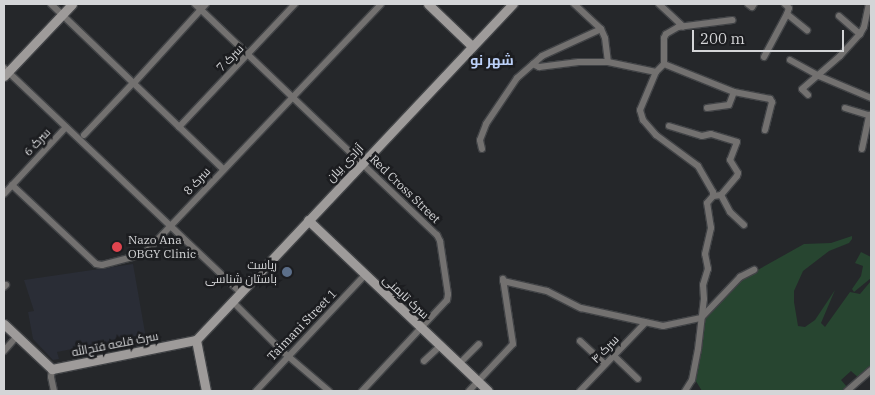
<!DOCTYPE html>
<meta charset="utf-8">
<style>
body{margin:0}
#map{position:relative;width:875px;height:395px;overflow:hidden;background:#25272a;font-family:"IBM Plex Serif",Cairo,serif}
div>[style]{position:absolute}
.built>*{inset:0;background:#2a2d36}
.green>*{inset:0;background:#274530}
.roads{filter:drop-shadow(1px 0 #414346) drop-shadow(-1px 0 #414346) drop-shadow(0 1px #414346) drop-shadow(0 -1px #414346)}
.minor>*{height:6px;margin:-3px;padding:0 3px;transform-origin:3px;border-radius:3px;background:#737170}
.secondary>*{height:9px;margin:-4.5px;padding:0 4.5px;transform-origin:4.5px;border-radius:4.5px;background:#9e9b9a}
.dots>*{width:14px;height:14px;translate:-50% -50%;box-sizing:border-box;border:2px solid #1c1d20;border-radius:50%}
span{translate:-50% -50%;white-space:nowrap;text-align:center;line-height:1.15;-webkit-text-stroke:5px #1c1d20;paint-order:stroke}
.street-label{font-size:12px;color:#d4d5d7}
.poi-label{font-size:12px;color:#d4d5d7}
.left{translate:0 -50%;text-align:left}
.right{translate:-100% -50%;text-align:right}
.neighbourhood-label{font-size:14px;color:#bcd1f9;font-weight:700}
.frame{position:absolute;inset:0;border:5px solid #d4d5d7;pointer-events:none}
.scale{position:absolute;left:692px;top:30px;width:152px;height:22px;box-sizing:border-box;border:2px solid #d4d5d7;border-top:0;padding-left:6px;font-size:15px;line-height:18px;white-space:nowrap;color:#d4d5d7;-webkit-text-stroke:4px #1c1d20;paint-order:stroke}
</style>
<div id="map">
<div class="built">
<div style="clip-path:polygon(133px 264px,147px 344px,73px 356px,72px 349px,57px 352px,59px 359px,53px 360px,33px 339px,28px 312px,34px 311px,24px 280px)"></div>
</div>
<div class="green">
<div style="clip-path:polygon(852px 236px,852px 239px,849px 243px,829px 251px,803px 271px,794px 291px,794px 302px,798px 326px,805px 327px,815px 320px,835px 290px,821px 323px,825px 327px,850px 292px,860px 294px,871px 281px,871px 365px,861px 380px,851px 371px,841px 380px,848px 388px,844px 391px,702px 391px,694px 378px,704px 320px,712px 309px,733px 290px,738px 281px,804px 244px,831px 243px)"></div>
<div style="clip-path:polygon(861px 252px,871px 257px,871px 278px,854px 292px,852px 289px,861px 276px,863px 266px,855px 263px)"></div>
</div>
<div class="roads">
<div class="minor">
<div style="left:51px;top:4px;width:238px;rotate:43.8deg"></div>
<div style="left:195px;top:4px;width:335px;rotate:43.7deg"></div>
<div style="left:437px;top:235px;width:7px;rotate:63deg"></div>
<div style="left:440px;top:241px;width:54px;rotate:81.4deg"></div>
<div style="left:448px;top:294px;width:6px;rotate:99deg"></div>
<div style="left:447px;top:300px;width:125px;rotate:133deg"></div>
<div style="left:659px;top:4px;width:33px;rotate:43deg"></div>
<div style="left:748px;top:4px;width:5px;rotate:37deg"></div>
<div style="left:752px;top:7px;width:4px;rotate:-56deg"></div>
<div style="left:787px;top:14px;width:26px;rotate:39deg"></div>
<div style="left:839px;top:16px;width:28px;rotate:41deg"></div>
<div style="left:601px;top:29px;width:10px;rotate:66deg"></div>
<div style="left:605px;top:38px;width:24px;rotate:83deg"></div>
<div style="left:764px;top:57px;width:49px;rotate:-61.9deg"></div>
<div style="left:787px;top:14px;width:6px;rotate:-72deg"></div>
<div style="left:789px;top:8px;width:6px;rotate:-135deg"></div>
<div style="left:790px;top:60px;width:33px;rotate:29deg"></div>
<div style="left:819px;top:76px;width:56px;rotate:22.9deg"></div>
<div style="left:533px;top:64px;width:7px;rotate:27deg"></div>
<div style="left:539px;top:67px;width:40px;rotate:-7.1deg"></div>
<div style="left:579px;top:62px;width:29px"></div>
<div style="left:608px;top:62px;width:49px;rotate:11.8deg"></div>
<div style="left:664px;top:64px;width:75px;rotate:21.8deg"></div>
<div style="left:734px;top:92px;width:37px;rotate:11deg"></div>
<div style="left:770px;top:99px;width:4px;rotate:56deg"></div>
<div style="left:772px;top:102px;width:29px;rotate:104deg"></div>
<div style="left:4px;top:68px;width:325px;rotate:43.5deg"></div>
<div style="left:134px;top:83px;width:107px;rotate:-47.7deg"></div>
<div style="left:808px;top:95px;width:8px;rotate:-135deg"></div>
<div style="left:802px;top:89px;width:50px;rotate:-41deg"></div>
<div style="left:840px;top:56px;width:30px;rotate:-48deg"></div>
<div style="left:860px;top:34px;width:8px;rotate:-60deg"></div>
<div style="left:864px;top:27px;width:24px;rotate:-78deg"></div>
<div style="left:707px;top:108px;width:22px;rotate:-8deg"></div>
<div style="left:729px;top:105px;width:14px;rotate:-69deg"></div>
<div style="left:845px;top:108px;width:27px;rotate:17deg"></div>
<div style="left:669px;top:126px;width:34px;rotate:17deg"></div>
<div style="left:702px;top:136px;width:9px;rotate:-13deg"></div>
<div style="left:711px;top:134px;width:27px;rotate:17deg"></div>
<div style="left:737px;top:142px;width:19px;rotate:111deg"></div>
<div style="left:730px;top:160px;width:15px;rotate:58deg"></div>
<div style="left:738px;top:173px;width:3px;rotate:108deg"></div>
<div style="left:737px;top:176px;width:25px;rotate:130deg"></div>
<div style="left:721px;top:195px;width:8px;rotate:173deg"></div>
<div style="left:179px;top:127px;width:169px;rotate:-46.7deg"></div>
<div style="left:84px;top:135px;width:71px;rotate:-46.7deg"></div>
<div style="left:482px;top:149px;width:9px;rotate:-103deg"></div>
<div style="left:480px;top:140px;width:17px;rotate:-69deg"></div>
<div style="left:486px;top:124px;width:55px;rotate:-56deg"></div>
<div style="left:517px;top:78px;width:33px;rotate:-41deg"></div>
<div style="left:542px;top:56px;width:65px;rotate:-24.6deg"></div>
<div style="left:601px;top:29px;width:37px;rotate:-137deg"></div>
<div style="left:862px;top:149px;width:35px;rotate:-78deg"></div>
<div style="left:12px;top:185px;width:115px;rotate:43.2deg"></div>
<div style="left:96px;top:264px;width:6px;rotate:9deg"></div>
<div style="left:102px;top:265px;width:43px;rotate:-14.7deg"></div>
<div style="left:144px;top:254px;width:344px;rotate:-46.5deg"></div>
<div style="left:4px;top:194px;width:91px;rotate:-47.2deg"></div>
<div style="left:721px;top:195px;width:19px;rotate:62deg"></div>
<div style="left:730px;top:212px;width:19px;rotate:43deg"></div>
<div style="left:503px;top:281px;width:45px;rotate:12.8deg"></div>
<div style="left:547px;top:291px;width:38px;rotate:27deg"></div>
<div style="left:581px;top:308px;width:84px;rotate:12.4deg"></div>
<div style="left:663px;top:326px;width:39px;rotate:-12deg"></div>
<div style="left:701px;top:318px;width:57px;rotate:-46.4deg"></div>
<div style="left:740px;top:277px;width:16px;rotate:-27deg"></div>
<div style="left:4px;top:287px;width:3px;rotate:-45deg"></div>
<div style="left:232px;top:301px;width:71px;rotate:45deg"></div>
<div style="left:282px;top:351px;width:62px;rotate:40.4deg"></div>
<div style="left:580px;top:341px;width:34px;rotate:43deg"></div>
<div style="left:4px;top:351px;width:20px;rotate:-49deg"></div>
<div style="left:614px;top:356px;width:33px;rotate:44deg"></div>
<div style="left:424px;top:361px;width:22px;rotate:-43deg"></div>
<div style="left:459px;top:364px;width:28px;rotate:-45deg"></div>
<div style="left:52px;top:369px;width:8px;rotate:97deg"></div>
<div style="left:51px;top:377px;width:14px;rotate:78deg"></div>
<div style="left:256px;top:391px;width:159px;rotate:-46.8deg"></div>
<div style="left:469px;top:391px;width:64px;rotate:-46.9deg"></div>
<div style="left:513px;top:344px;width:66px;rotate:-98.7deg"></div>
<div style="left:580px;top:391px;width:95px;rotate:-46.3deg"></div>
<div style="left:685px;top:391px;width:13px;rotate:-58deg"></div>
<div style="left:692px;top:380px;width:32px;rotate:-79deg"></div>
<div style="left:698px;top:349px;width:50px;rotate:-83.2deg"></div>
<div style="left:704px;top:299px;width:14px;rotate:-94deg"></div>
<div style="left:703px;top:285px;width:17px;rotate:-73deg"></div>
<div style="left:708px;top:269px;width:15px;rotate:-101deg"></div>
<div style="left:705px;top:254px;width:27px;rotate:-77deg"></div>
<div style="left:711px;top:228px;width:25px;rotate:-99deg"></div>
<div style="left:707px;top:203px;width:9px;rotate:-49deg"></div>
<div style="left:713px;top:196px;width:4px;rotate:-90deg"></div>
<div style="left:713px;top:192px;width:30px;rotate:-120deg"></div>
<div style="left:698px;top:166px;width:52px;rotate:-143.6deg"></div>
<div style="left:656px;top:135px;width:20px;rotate:-131deg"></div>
<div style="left:643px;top:120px;width:10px;rotate:-107deg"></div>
<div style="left:640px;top:110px;width:41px;rotate:-67.2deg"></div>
<div style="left:656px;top:72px;width:11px;rotate:-45deg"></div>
<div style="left:664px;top:64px;width:26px;rotate:-90deg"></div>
<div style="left:664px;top:38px;width:4px;rotate:-63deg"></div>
<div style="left:666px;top:34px;width:14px;rotate:-30deg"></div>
<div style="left:678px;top:27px;width:55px;rotate:-7.3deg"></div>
<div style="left:847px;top:391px;width:32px;rotate:-41deg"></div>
</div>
<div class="secondary">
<div style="left:428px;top:4px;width:61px;rotate:43.7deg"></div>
<div style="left:4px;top:76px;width:99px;rotate:-46.6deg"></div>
<div style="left:308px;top:220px;width:248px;rotate:43.5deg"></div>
<div style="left:4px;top:324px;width:66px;rotate:43.2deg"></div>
<div style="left:52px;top:369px;width:147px;rotate:-11.4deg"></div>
<div style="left:196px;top:340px;width:462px;rotate:-46.7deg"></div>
<div style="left:196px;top:340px;width:52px;rotate:78.9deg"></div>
</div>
</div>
<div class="dots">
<div style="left:117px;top:247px;background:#e0444e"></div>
<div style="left:287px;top:272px;background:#5c6f8a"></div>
</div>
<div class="street-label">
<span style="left:230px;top:58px;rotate:-46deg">سرک 7</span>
<span style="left:37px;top:142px;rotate:-47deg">سرک 6</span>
<span style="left:345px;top:163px;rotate:-46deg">آزادی بیان</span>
<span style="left:197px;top:181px;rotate:-47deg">سرک 8</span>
<span style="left:405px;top:189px;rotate:44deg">Red Cross Street</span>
<span style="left:406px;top:297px;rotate:43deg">سرک تایمنی</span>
<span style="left:302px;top:325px;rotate:-46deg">Taimani Street 1</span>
<span style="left:115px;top:344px;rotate:-11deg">سرک قلعه فتح‌الله</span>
<span style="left:605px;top:349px;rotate:-46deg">سرک ۴</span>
</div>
<div class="poi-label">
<span class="left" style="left:128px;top:247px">Nazo Ana<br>OBGY Clinic</span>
<span class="right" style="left:277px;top:272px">ریاست<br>باستان شناسی</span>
</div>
<div class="neighbourhood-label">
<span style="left:492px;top:60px">شهر نو</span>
</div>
<div class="frame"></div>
<div class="scale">200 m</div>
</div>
